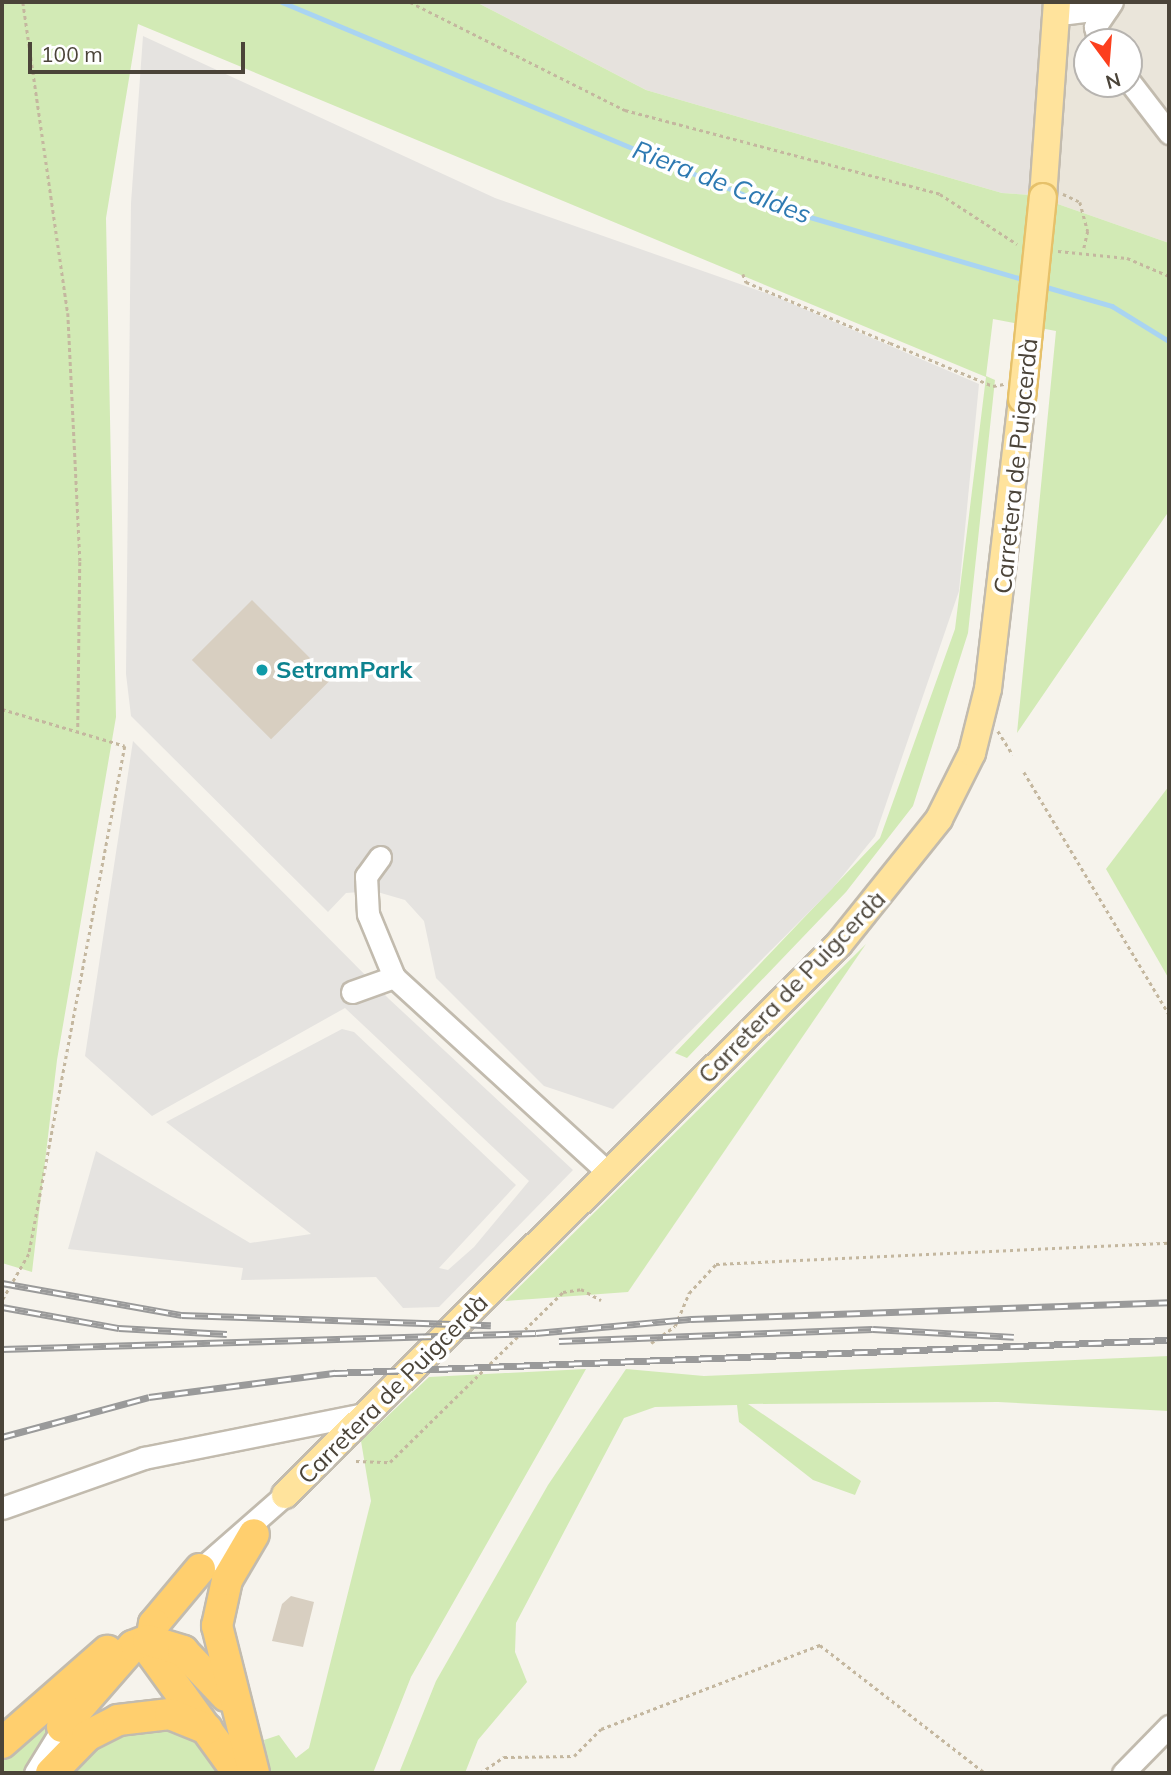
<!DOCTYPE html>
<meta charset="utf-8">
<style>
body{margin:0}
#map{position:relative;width:1171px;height:1775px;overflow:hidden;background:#f6f3ec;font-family:Mulish,sans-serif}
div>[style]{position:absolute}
.residential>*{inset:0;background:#eae5da}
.industrial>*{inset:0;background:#e6e2dd}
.green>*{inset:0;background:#d2eab5}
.parking>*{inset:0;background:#e5e3e0}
.stream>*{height:4.5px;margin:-2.25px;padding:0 2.25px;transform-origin:2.25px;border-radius:2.25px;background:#a9d4f2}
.building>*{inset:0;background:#d8cfc1;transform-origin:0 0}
.path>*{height:2.5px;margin-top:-1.25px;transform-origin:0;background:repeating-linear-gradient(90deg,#c4b79f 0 3.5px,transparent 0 7px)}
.roads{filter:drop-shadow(2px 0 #c2bbae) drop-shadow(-2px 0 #c2bbae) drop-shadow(0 2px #c2bbae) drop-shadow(0 -2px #c2bbae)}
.minor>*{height:21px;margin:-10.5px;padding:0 10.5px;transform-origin:10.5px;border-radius:10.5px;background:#fff}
.major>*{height:26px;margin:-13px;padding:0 13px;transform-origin:13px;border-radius:13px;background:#ffe39c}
.highway>*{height:30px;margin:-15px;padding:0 15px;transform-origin:15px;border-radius:15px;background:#ffcf6e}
.rail>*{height:7px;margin-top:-3.5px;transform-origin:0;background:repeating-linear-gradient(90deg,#fff 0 13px,#9a9a9a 0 26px);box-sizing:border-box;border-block:2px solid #9a9a9a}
.bridges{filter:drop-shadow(2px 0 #e6c16a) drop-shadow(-2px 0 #e6c16a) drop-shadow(0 2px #e6c16a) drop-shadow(0 -2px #e6c16a)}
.major-bridge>*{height:26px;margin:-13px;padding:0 13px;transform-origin:13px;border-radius:13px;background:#ffe39c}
.dots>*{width:19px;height:19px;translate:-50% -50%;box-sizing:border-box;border:4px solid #fff;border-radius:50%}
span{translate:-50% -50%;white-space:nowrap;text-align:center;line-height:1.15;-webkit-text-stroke:7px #fff;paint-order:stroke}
.street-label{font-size:24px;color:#4b4439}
.culture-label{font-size:24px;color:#0d838f;font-weight:700}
.left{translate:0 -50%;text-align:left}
.water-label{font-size:26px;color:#2e7ab2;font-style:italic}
.frame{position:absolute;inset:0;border:4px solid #4b4439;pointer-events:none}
.north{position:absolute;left:1073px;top:28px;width:70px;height:70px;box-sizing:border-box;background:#fff;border:2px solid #b7b4b0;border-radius:50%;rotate:164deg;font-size:19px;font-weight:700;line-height:28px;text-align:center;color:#4b4439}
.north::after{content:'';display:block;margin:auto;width:24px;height:32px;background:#fc3f1d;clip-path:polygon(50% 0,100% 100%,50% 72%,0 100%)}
.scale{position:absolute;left:28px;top:42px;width:217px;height:32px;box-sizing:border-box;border:4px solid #4b4439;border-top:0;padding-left:9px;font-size:21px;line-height:24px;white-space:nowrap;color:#4b4439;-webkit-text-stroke:5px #fff;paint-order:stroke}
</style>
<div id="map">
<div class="residential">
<div style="clip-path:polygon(evenodd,1049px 2px,1169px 2px,1169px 243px,1032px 195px,1049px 2px,1087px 42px,1129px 42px,1129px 84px,1087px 84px,1087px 42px)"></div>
</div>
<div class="industrial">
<div style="clip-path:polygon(476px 2px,1049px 2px,1032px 195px,1002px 193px,646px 90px)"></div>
</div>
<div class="green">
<div style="clip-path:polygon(2px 2px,476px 2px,646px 90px,1002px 193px,1032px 195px,1169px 243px,1169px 511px,1017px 733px,1056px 331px,993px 319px,986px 376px,995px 380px,968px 633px,913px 806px,846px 892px,687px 1058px,675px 1053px,880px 838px,955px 629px,986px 377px,138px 24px,106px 218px,116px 717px,57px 1060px,32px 1272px,2px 1263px)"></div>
<div style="clip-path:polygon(1169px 786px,1169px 979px,1106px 869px)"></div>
<div style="clip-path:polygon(866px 944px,628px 1292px,505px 1301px)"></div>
<div style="clip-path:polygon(1169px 1356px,1169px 1411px,998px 1402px,748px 1404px,861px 1481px,855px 1495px,813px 1480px,739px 1422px,737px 1405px,655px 1407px,624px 1418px,516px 1623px,515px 1652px,527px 1682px,478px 1740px,465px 1773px,399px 1773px,436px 1681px,548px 1485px,626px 1369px,704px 1376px)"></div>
<div style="clip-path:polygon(586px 1369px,411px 1677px,373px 1773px,269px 1773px,264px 1740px,279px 1735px,296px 1758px,309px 1748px,371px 1501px,361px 1441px,429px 1377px)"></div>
<div style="clip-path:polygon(70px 1698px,24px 1773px,2px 1773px,2px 1755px)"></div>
<div style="clip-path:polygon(183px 1726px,231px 1773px,63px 1773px,101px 1737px)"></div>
</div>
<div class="parking">
<div style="clip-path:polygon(143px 36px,495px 198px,774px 296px,979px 384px,959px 591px,875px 836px,832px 889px,613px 1109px,544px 1086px,436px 978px,424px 921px,405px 900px,374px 891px,346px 893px,328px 912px,131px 716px,126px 674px,131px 203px)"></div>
<div style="clip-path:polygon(133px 741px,389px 999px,573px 1170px,439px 1307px,403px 1308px,376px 1277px,241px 1280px,243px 1268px,68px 1249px,96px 1151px,250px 1243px,311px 1234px,166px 1122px,342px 1029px,354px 1032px,516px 1185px,439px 1268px,448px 1270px,474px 1247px,529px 1181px,345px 1008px,152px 1116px,85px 1056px)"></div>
</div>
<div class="stream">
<div style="left:282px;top:2px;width:528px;rotate:22.63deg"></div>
<div style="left:769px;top:205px;width:267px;rotate:16.3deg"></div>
<div style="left:1043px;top:286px;width:72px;rotate:16.2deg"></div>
<div style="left:1112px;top:306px;width:67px;rotate:31.6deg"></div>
</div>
<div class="building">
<div style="left:252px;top:600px;width:112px;height:85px;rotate:45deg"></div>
<div style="clip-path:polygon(291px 1596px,314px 1602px,303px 1647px,272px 1641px,282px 1604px)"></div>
</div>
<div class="path">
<div style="left:23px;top:2px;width:314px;rotate:81.8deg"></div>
<div style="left:68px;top:313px;width:249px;rotate:87.2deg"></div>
<div style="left:80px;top:562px;width:168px;rotate:90.7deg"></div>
<div style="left:410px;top:2px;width:241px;rotate:26.7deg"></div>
<div style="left:625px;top:110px;width:326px;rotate:14.9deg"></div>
<div style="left:940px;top:194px;width:92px;rotate:33deg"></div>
<div style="left:1063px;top:194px;width:19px;rotate:25deg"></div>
<div style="left:1080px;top:202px;width:30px;rotate:75deg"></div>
<div style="left:1088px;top:231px;width:18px;rotate:103deg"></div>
<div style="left:1058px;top:251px;width:69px;rotate:5.8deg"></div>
<div style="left:1127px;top:258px;width:46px;rotate:23.2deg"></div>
<div style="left:743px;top:274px;width:9px;rotate:69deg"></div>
<div style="left:746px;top:282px;width:156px;rotate:23deg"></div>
<div style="left:890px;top:343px;width:112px;rotate:22.7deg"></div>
<div style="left:993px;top:386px;width:11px;rotate:-10deg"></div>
<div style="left:2px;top:709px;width:128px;rotate:16.7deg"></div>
<div style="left:125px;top:746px;width:517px;rotate:100.7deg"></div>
<div style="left:29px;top:1254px;width:54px;rotate:119.9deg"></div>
<div style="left:998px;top:731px;width:28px;rotate:58deg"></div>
<div style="left:1024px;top:772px;width:282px;rotate:59.1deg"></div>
<div style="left:651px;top:1343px;width:29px;rotate:-35deg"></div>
<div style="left:675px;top:1326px;width:36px;rotate:-67deg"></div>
<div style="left:689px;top:1293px;width:40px;rotate:-47deg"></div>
<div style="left:716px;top:1264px;width:453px;rotate:-2.7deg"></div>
<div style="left:356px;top:1461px;width:34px;rotate:2deg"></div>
<div style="left:390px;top:1462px;width:243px;rotate:-44.5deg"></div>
<div style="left:563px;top:1292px;width:18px;rotate:-9deg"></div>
<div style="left:581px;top:1289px;width:23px;rotate:29deg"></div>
<div style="left:480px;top:1773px;width:29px;rotate:-34deg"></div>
<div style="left:504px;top:1757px;width:70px;rotate:-0.8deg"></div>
<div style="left:574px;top:1756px;width:38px;rotate:-45deg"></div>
<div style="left:601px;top:1729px;width:235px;rotate:-21deg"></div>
<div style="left:820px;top:1645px;width:209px;rotate:37.8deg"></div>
</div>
<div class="roads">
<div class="minor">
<div style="left:1068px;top:13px;width:40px;rotate:-7.1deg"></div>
<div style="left:1099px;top:42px;width:16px;rotate:-105deg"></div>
<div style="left:1095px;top:27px;width:30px;rotate:-56deg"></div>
<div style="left:1129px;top:81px;width:66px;rotate:52.4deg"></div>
<div style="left:380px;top:857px;width:24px;rotate:126deg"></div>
<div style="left:366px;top:876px;width:38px;rotate:87deg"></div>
<div style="left:368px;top:914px;width:68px;rotate:67.6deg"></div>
<div style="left:394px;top:977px;width:292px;rotate:42.4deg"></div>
<div style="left:352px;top:992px;width:45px;rotate:-19.7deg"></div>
<div style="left:2px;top:1508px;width:151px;rotate:-19.4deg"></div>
<div style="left:144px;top:1458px;width:229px;rotate:-11.3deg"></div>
<div style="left:189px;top:1579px;width:128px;rotate:-41.2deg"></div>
<div style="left:35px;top:1773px;width:67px;rotate:-58.4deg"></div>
<div style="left:1123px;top:1773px;width:66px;rotate:-45.6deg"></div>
</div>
<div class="major">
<div style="left:1043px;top:197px;width:196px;rotate:-85.9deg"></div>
<div style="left:285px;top:1495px;width:781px;rotate:-44.84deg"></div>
<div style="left:839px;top:944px;width:160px;rotate:-51.3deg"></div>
<div style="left:939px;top:819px;width:74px;rotate:-63.4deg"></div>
<div style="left:972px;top:753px;width:66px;rotate:-76deg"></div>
<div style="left:988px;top:689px;width:292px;rotate:-83.3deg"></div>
</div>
<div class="highway">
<div style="left:200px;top:1569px;width:72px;rotate:129.9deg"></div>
<div style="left:154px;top:1624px;width:26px;rotate:101deg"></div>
<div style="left:149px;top:1650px;width:152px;rotate:54.1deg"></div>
<div style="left:62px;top:1727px;width:108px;rotate:-48.8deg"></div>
<div style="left:133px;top:1646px;width:16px;rotate:-22deg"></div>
<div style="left:148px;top:1640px;width:37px;rotate:17deg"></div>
<div style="left:183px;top:1651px;width:62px;rotate:46.3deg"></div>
<div style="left:2px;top:1743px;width:140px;rotate:-41.2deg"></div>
<div style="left:51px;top:1773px;width:52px;rotate:-45.8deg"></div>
<div style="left:87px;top:1736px;width:35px;rotate:-27deg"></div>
<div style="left:118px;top:1720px;width:52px;rotate:-6.6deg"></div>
<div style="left:170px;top:1714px;width:40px;rotate:22deg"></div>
<div style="left:254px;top:1773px;width:152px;rotate:-104.1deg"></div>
<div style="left:217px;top:1626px;width:47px;rotate:-77.7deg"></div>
<div style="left:227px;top:1580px;width:53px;rotate:-59.6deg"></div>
</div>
</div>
<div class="rail">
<div style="left:2px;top:1283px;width:183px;rotate:10.1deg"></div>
<div style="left:182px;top:1315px;width:309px;rotate:1.9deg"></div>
<div style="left:2px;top:1307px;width:119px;rotate:10.2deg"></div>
<div style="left:119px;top:1328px;width:108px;rotate:3.2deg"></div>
<div style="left:559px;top:1341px;width:314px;rotate:-2.2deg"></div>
<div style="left:873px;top:1329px;width:141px;rotate:3.2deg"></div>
<div style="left:2px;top:1349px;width:534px;rotate:-1.72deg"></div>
<div style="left:536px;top:1333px;width:156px;rotate:-5.2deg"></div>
<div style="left:691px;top:1319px;width:478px;rotate:-2deg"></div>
<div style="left:2px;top:1437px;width:152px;rotate:-15.2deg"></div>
<div style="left:149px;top:1397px;width:188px;rotate:-7.4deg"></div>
<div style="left:335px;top:1373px;width:835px;rotate:-2.27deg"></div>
</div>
<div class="bridges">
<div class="major-bridge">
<div style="left:1022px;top:399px;width:203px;rotate:-84.1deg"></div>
</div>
</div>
<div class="dots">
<div style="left:262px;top:670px;background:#0f9aa8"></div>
</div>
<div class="street-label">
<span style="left:1016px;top:466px;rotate:-84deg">Carretera de Puigcerdà</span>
<span style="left:792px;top:987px;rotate:-46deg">Carretera de Puigcerdà</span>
<span style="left:393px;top:1389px;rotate:-45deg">Carretera de Puigcerdà</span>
</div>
<div class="culture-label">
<span class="left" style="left:276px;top:670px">SetramPark</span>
</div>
<div class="water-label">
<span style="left:722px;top:182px;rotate:21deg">Riera de Caldes</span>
</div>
<div class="frame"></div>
<div class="north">N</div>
<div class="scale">100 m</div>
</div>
